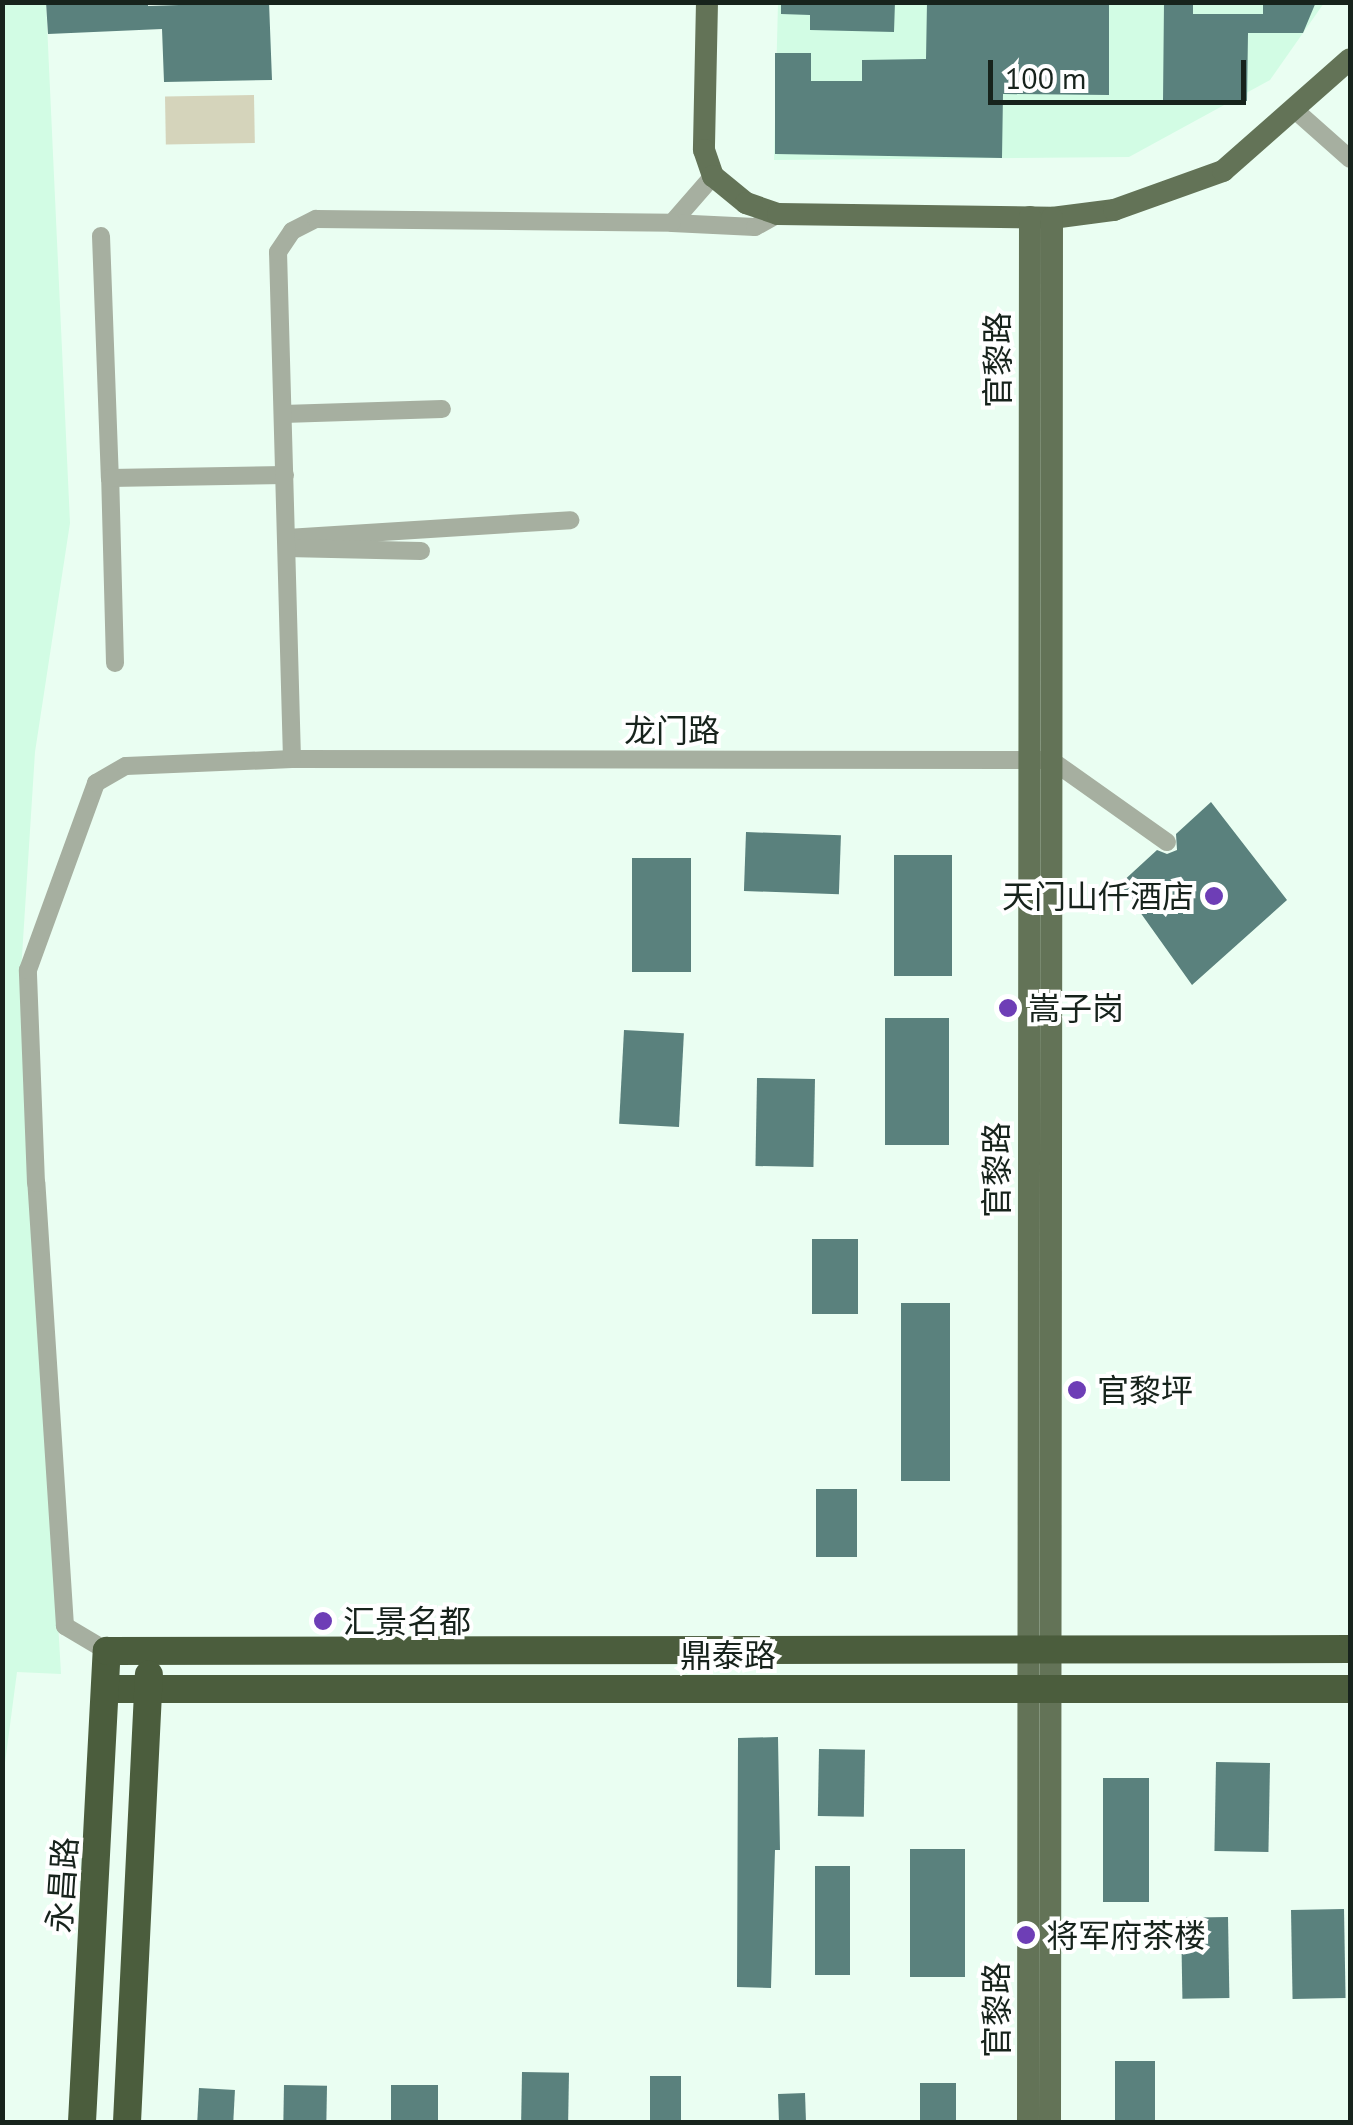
<!DOCTYPE html>
<meta charset="utf-8">
<style>
body{margin:0}
#map{position:relative;width:1353px;height:2125px;overflow:hidden;background:#eafef2;font-family:"PT Sans","Noto Sans SC",sans-serif}
div>[style]{position:absolute}
.built>*{inset:0;background:#d2fce4}
.green>*{inset:0;background:#d5d4bb;transform-origin:0 0}
.building>*{inset:0;background:#5a817d;transform-origin:0 0}
.minor>*{height:18px;margin:-9px;padding:0 9px;transform-origin:9px;border-radius:9px;background:#a6afa0}
.major>*{height:22px;margin:-11px;padding:0 11px;transform-origin:11px;border-radius:11px;background:#637357}
.highway>*{height:28px;margin:-14px;padding:0 14px;transform-origin:14px;border-radius:14px;background:#4b5d3d}
.dots>*{width:28px;height:28px;translate:-50% -50%;box-sizing:border-box;border:5px solid #fff;border-radius:50%}
span{translate:-50% -50%;white-space:nowrap;text-align:center;line-height:1.15;-webkit-text-stroke:8px #fff;paint-order:stroke}
.street-label{font-size:32px;color:#17231c}
.poi-label{font-size:32px;color:#17231c}
.right{translate:-100% -50%;text-align:right}
.left{translate:0 -50%;text-align:left}
.frame{position:absolute;inset:0;border:5px solid #17231c;pointer-events:none}
.scale{position:absolute;left:988px;top:60px;width:258px;height:45px;box-sizing:border-box;border:5px solid #17231c;border-top:0;padding-left:12px;font-size:30px;line-height:35px;white-space:nowrap;color:#17231c;-webkit-text-stroke:8px #fff;paint-order:stroke}
</style>
<div id="map">
<div class="built">
<div style="clip-path:polygon(46px 2px,70px 523px,35px 752px,21px 972px,61px 1674px,17px 1672px,5px 1763px,2px 3px)"></div>
<div style="clip-path:polygon(778px 3px,1324px 3px,1270px 80px,1129px 157px,774px 160px)"></div>
</div>
<div class="green">
<div style="left:254px;top:95px;width:48px;height:89px;rotate:89deg"></div>
</div>
<div class="building">
<div style="clip-path:polygon(46px 2px,148px 2px,148px 6px,269px 2px,272px 80px,164px 82px,162px 29px,48px 34px)"></div>
<div style="clip-path:polygon(781px 2px,895px 2px,894px 32px,810px 30px,810px 15px,781px 14px)"></div>
<div style="clip-path:polygon(927px 2px,1109px 2px,1109px 95px,1003px 94px,1002px 158px,775px 154px,775px 53px,811px 53px,811px 81px,862px 81px,862px 60px,926px 59px)"></div>
<div style="clip-path:polygon(1164px 2px,1193px 2px,1193px 14px,1263px 14px,1263px 2px,1316px 2px,1303px 33px,1248px 33px,1247px 101px,1163px 101px)"></div>
<div style="clip-path:polygon(1211px 802px,1287px 900px,1192px 985px,1120px 884px,1157px 850px,1167px 854px,1177px 850px,1176px 834px)"></div>
<div style="left:746px;top:832px;width:95px;height:59px;rotate:2deg"></div>
<div style="left:894px;top:855px;width:58px;height:121px"></div>
<div style="left:632px;top:858px;width:59px;height:114px"></div>
<div style="left:885px;top:1018px;width:64px;height:127px"></div>
<div style="left:624px;top:1030px;width:60px;height:94px;rotate:3deg"></div>
<div style="left:757px;top:1078px;width:58px;height:88px;rotate:1deg"></div>
<div style="left:812px;top:1239px;width:46px;height:75px"></div>
<div style="left:950px;top:1303px;width:178px;height:49px;rotate:90deg"></div>
<div style="left:816px;top:1489px;width:41px;height:68px"></div>
<div style="clip-path:polygon(778px 1737px,780px 1850px,775px 1850px,771px 1988px,737px 1987px,738px 1738px)"></div>
<div style="left:819px;top:1749px;width:46px;height:67px;rotate:1deg"></div>
<div style="left:1216px;top:1762px;width:54px;height:89px;rotate:1deg"></div>
<div style="left:1103px;top:1778px;width:46px;height:124px"></div>
<div style="left:965px;top:1849px;width:128px;height:55px;rotate:90deg"></div>
<div style="left:815px;top:1866px;width:35px;height:109px"></div>
<div style="left:1344px;top:1909px;width:89px;height:53px;rotate:89deg"></div>
<div style="left:1228px;top:1917px;width:81px;height:47px;rotate:89deg"></div>
<div style="left:1115px;top:2061px;width:40px;height:61px"></div>
<div style="left:522px;top:2072px;width:47px;height:50px;rotate:1deg"></div>
<div style="left:650px;top:2076px;width:31px;height:46px"></div>
<div style="left:920px;top:2083px;width:36px;height:38px"></div>
<div style="left:284px;top:2085px;width:43px;height:37px;rotate:1deg"></div>
<div style="left:391px;top:2085px;width:47px;height:37px"></div>
<div style="left:199px;top:2088px;width:36px;height:34px;rotate:3deg"></div>
<div style="left:805px;top:2093px;width:29px;height:27px;rotate:88deg"></div>
</div>
<div class="minor">
<div style="left:1296px;top:111px;width:72px;rotate:41.6deg"></div>
<div style="left:713px;top:176px;width:62px;rotate:131.1deg"></div>
<div style="left:672px;top:223px;width:83px;rotate:2.8deg"></div>
<div style="left:755px;top:227px;width:26px;rotate:-29deg"></div>
<div style="left:101px;top:236px;width:242px;rotate:87.9deg"></div>
<div style="left:283px;top:414px;width:159px;rotate:-1.8deg"></div>
<div style="left:287px;top:538px;width:284px;rotate:-3.6deg"></div>
<div style="left:287px;top:548px;width:134px;rotate:1.3deg"></div>
<div style="left:115px;top:663px;width:185px;rotate:-91.5deg"></div>
<div style="left:110px;top:478px;width:175px;rotate:-1deg"></div>
<div style="left:292px;top:759px;width:759px;rotate:0.08deg"></div>
<div style="left:1051px;top:760px;width:142px;rotate:35.3deg"></div>
<div style="left:107px;top:1651px;width:49px;rotate:-149.2deg"></div>
<div style="left:65px;top:1626px;width:444px;rotate:-93.7deg"></div>
<div style="left:36px;top:1183px;width:213px;rotate:-92.2deg"></div>
<div style="left:28px;top:970px;width:199px;rotate:-70deg"></div>
<div style="left:96px;top:783px;width:34px;rotate:-30deg"></div>
<div style="left:126px;top:766px;width:166px;rotate:-2.4deg"></div>
<div style="left:292px;top:759px;width:507px;rotate:-91.58deg"></div>
<div style="left:278px;top:252px;width:25px;rotate:-56deg"></div>
<div style="left:292px;top:231px;width:27px;rotate:-27deg"></div>
<div style="left:316px;top:219px;width:356px;rotate:0.6deg"></div>
</div>
<div class="major">
<div style="left:707px;top:2px;width:148px;rotate:91.2deg"></div>
<div style="left:704px;top:150px;width:28px;rotate:71deg"></div>
<div style="left:713px;top:176px;width:43px;rotate:39.3deg"></div>
<div style="left:746px;top:203px;width:34px;rotate:19deg"></div>
<div style="left:778px;top:214px;width:274px;rotate:0.8deg"></div>
<div style="left:1052px;top:218px;width:63px;rotate:-7.4deg"></div>
<div style="left:1114px;top:210px;width:116px;rotate:-19.7deg"></div>
<div style="left:1223px;top:171px;width:169px;rotate:-41.4deg"></div>
<div style="left:1028px;top:2122px;width:1905px;rotate:-89.94deg"></div>
<div style="left:1050px;top:2122px;width:1904px;rotate:-89.94deg"></div>
</div>
<div class="highway">
<div style="left:106px;top:1689px;width:1244px"></div>
<div style="left:82px;top:2122px;width:472px;rotate:-87deg"></div>
<div style="left:107px;top:1651px;width:1243px;rotate:-0.09deg"></div>
<div style="left:127px;top:2122px;width:448px;rotate:-87.2deg"></div>
</div>
<div class="dots">
<div style="left:1214px;top:896px;background:#6e3eb6"></div>
<div style="left:1008px;top:1008px;background:#6e3eb6"></div>
<div style="left:1077px;top:1390px;background:#6e3eb6"></div>
<div style="left:323px;top:1621px;background:#6e3eb6"></div>
<div style="left:1026px;top:1935px;background:#6e3eb6"></div>
</div>
<div class="street-label">
<span style="left:997px;top:360px;rotate:-90deg">官黎路</span>
<span style="left:672px;top:730px">龙门路</span>
<span style="left:996px;top:1170px;rotate:-90deg">官黎路</span>
<span style="left:728px;top:1655px">鼎泰路</span>
<span style="left:62px;top:1885px;rotate:-86deg">永昌路</span>
<span style="left:996px;top:2010px;rotate:-90deg">官黎路</span>
</div>
<div class="poi-label">
<span class="right" style="left:1194px;top:896px">天门山仟酒店</span>
<span class="left" style="left:1028px;top:1008px">嵩子岗</span>
<span class="left" style="left:1097px;top:1390px">官黎坪</span>
<span class="left" style="left:343px;top:1621px">汇景名都</span>
<span class="left" style="left:1046px;top:1935px">将军府茶楼</span>
</div>
<div class="frame"></div>
<div class="scale">100 m</div>
</div>
